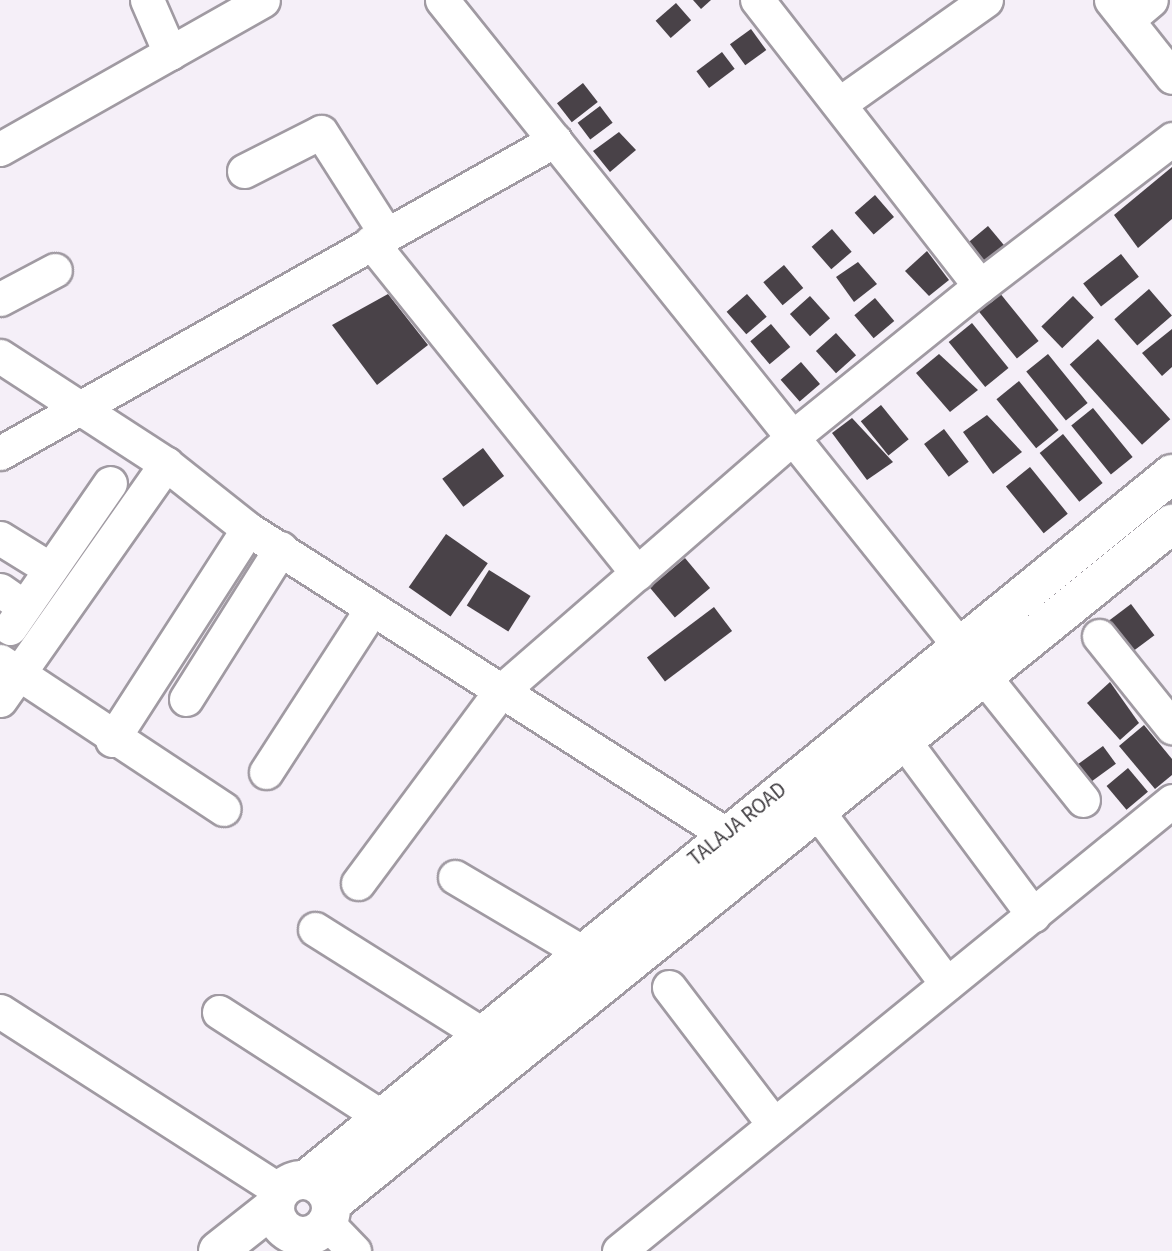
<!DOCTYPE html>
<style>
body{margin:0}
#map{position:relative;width:1172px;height:1251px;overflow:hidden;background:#f5eff8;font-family:"Source Sans 3",sans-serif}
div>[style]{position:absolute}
.building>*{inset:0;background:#494248;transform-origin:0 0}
.roads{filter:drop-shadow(2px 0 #a09aa2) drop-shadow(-2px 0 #a09aa2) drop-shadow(0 2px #a09aa2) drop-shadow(0 -2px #a09aa2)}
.minor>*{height:33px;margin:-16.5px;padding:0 16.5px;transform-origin:16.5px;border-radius:16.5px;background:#fff}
.major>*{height:38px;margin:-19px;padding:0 19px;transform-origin:19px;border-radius:19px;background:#fff}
.major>.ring{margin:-19px;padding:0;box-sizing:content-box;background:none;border:38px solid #fff;border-radius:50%}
span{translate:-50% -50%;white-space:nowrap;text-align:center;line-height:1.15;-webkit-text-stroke:7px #fff;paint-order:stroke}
.street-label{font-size:21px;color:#3d3a3e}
</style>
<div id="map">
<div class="building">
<div style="clip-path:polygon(693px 0,711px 0,701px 9px)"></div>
<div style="left:676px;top:3px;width:23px;height:27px;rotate:49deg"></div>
<div style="left:751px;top:29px;width:26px;height:26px;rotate:54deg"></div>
<div style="left:722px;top:52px;width:21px;height:32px;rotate:53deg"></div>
<div style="left:583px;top:83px;width:24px;height:33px;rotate:52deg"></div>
<div style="left:600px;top:106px;width:21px;height:28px;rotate:53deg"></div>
<div style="clip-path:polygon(619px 132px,636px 150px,610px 172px,593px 151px)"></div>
<div style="clip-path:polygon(1172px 167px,1172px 219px,1138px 248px,1114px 215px)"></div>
<div style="left:875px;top:195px;width:29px;height:27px;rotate:49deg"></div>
<div style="left:988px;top:226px;width:26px;height:27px;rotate:50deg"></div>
<div style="left:832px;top:229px;width:30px;height:27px;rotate:49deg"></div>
<div style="clip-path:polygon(927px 251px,949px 280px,929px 296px,905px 271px)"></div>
<div style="left:1121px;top:254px;width:29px;height:48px;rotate:52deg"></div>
<div style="clip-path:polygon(858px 262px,877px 284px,854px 302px,836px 277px)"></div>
<div style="left:784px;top:265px;width:30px;height:27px;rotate:50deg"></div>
<div style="left:1149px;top:289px;width:35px;height:46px;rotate:49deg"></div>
<div style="left:999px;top:292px;width:63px;height:28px;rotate:51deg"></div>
<div style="clip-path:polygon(388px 294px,428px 345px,377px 385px,332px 325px)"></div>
<div style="left:747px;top:294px;width:30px;height:27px;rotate:49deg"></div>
<div style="left:810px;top:296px;width:30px;height:27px;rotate:48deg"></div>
<div style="left:1073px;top:296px;width:30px;height:44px;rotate:46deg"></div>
<div style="left:875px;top:298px;width:30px;height:27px;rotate:50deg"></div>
<div style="left:972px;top:323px;width:58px;height:30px;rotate:51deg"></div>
<div style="left:771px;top:324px;width:30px;height:27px;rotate:50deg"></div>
<div style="clip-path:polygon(1172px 329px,1172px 367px,1162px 376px,1142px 353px)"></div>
<div style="left:836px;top:333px;width:30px;height:27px;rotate:48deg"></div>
<div style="left:1098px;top:339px;width:108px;height:38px;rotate:48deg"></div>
<div style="clip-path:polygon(939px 354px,978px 390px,950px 412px,916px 373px)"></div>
<div style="left:1048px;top:354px;width:63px;height:28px;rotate:51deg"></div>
<div style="left:801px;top:362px;width:29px;height:27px;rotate:49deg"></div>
<div style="left:1019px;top:381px;width:63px;height:29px;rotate:51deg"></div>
<div style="left:881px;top:405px;width:44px;height:26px;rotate:51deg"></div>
<div style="left:1093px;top:408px;width:63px;height:28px;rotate:51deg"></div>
<div style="clip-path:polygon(987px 415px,1022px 452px,993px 474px,963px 432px)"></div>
<div style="clip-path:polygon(852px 418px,893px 462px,867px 480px,832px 433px)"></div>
<div style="left:944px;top:429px;width:41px;height:25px;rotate:53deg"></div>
<div style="left:1063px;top:434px;width:63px;height:30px;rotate:51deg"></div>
<div style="left:483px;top:448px;width:35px;height:51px;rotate:53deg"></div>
<div style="left:1030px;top:467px;width:60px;height:31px;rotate:51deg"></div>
<div style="left:446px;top:534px;width:51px;height:65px;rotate:35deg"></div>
<div style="left:685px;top:558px;width:39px;height:46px;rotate:50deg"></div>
<div style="left:489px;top:570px;width:49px;height:42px;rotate:32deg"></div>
<div style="left:1131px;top:604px;width:39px;height:34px;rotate:53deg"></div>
<div style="left:714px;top:607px;width:30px;height:84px;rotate:53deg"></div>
<div style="clip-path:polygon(1110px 682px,1139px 723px,1120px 740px,1087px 703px)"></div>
<div style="clip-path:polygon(1144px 725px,1172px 759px,1172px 775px,1155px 789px,1119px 746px)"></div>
<div style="left:1103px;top:746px;width:22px;height:37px;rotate:54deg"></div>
<div style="left:1128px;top:768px;width:31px;height:28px;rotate:50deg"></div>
</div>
<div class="roads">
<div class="minor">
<div style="left:147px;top:0;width:58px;rotate:66.5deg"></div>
<div style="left:442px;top:0;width:1025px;rotate:51.3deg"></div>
<div style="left:1111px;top:0;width:98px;rotate:51.6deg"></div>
<div style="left:1127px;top:20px;width:31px;rotate:-40deg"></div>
<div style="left:839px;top:104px;width:180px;rotate:-35.3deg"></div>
<div style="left:0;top:149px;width:302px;rotate:-29.5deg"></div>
<div style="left:244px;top:171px;width:86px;rotate:-26.9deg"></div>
<div style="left:321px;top:132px;width:121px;rotate:57.5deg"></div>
<div style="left:371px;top:242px;width:425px;rotate:51.2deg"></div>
<div style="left:980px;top:286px;width:242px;rotate:-37.4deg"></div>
<div style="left:0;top:299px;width:62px;rotate:-27.8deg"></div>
<div style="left:0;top:356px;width:198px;rotate:33deg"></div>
<div style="left:166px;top:464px;width:105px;rotate:38.4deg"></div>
<div style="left:248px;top:529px;width:594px;rotate:32.57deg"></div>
<div style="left:0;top:453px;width:637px;rotate:-29.42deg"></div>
<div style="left:0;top:538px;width:59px;rotate:31.8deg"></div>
<div style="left:0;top:590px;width:28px;rotate:35deg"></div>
<div style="left:10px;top:628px;width:176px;rotate:-55.4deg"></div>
<div style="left:1099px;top:636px;width:117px;rotate:51.3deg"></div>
<div style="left:0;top:661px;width:268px;rotate:33.5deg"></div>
<div style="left:186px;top:699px;width:178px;rotate:-57.8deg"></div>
<div style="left:0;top:700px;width:289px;rotate:-54.9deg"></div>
<div style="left:112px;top:740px;width:251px;rotate:-57.2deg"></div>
<div style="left:904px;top:741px;width:217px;rotate:53.4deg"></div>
<div style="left:266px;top:772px;width:195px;rotate:-57.1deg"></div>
<div style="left:817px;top:811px;width:216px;rotate:53.1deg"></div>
<div style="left:455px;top:877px;width:147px;rotate:30.6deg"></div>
<div style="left:358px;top:883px;width:238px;rotate:-53.4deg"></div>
<div style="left:500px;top:692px;width:390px;rotate:-41deg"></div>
<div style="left:794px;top:436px;width:239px;rotate:-38.9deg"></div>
<div style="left:980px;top:286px;width:363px;rotate:-127.9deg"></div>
<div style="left:315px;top:929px;width:197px;rotate:32.2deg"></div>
<div style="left:669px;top:987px;width:173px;rotate:52.7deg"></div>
<div style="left:0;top:1011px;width:333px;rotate:32.7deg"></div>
<div style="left:219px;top:1012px;width:194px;rotate:32.8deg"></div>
<div style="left:327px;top:1223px;width:39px;rotate:46deg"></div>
<div style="left:619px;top:1251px;width:713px;rotate:-39.14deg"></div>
</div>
<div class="major">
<div style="left:307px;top:1179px;width:1116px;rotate:-39.18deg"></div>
<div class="ring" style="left:275px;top:1180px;width:18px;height:18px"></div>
<div style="left:331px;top:1204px;width:1082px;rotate:-38.96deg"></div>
<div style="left:218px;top:1251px;width:73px;rotate:-38.3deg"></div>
</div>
</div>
<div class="street-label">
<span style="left:737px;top:824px;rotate:-39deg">TALAJA ROAD</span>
</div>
</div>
